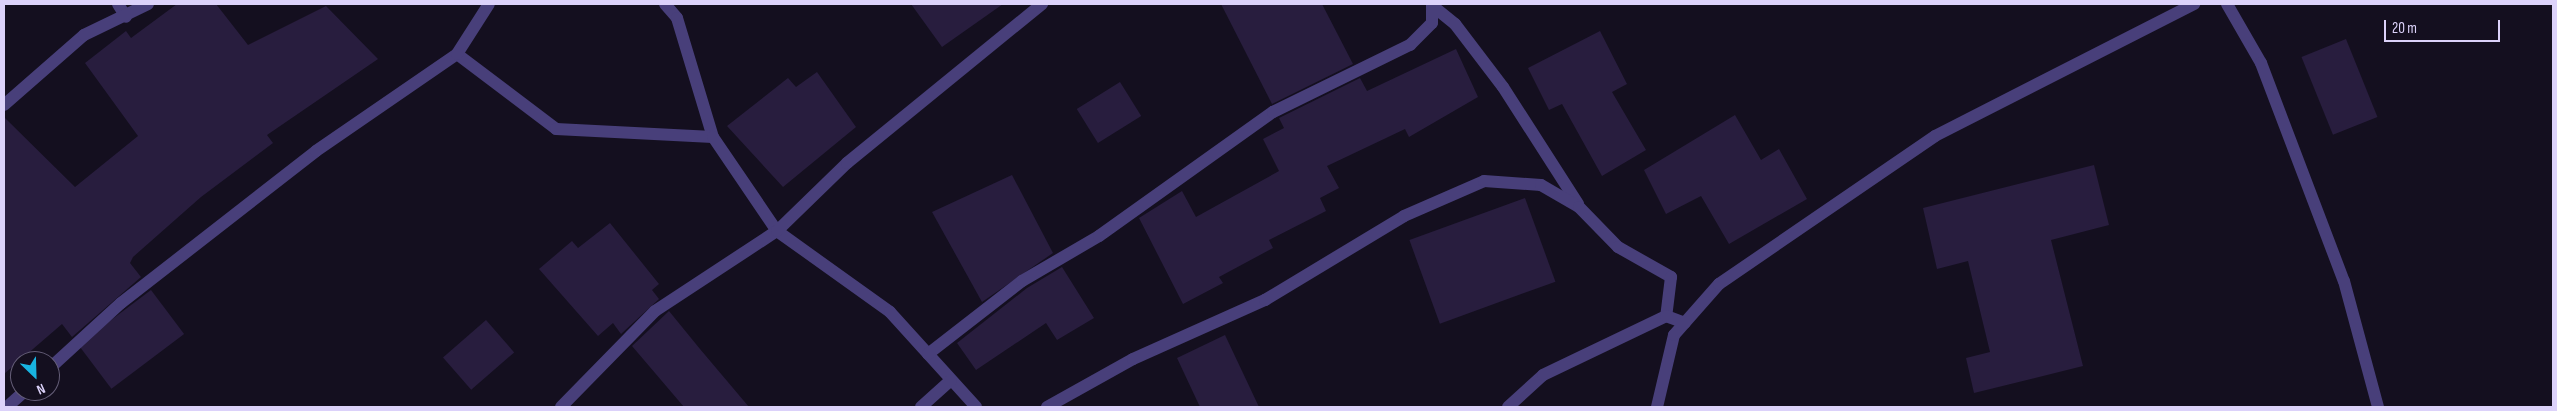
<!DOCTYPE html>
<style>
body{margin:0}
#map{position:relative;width:2557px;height:411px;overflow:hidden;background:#140f1f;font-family:"Sofia Sans Condensed",sans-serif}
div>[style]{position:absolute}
.building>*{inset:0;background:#281d3e;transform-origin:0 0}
.minor>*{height:12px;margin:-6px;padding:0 6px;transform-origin:6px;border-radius:6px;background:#483f7a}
span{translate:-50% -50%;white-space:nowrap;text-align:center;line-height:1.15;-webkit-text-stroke:4px #140f1f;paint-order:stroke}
.frame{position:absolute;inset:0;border:5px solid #dcd2fa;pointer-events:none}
.north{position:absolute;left:10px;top:351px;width:50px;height:50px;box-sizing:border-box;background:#140f1f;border:1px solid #645d77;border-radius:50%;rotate:156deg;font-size:14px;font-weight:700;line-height:20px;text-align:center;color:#dcd2fa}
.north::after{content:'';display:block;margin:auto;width:18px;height:22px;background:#18b4e1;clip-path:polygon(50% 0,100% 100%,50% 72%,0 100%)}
.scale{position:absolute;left:2384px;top:20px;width:116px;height:22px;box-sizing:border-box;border:2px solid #dcd2fa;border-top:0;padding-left:6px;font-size:15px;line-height:18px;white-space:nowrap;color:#dcd2fa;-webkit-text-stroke:4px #140f1f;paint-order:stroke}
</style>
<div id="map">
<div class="building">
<div style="clip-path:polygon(177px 4px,216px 4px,248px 45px,326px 6px,378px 59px,267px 135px,273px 143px,201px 197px,133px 257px,130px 263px,141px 277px,72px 337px,62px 324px,4px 374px,4px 117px,75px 187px,138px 136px,85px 63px,126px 31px,131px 38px)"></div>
<div style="clip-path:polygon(911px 4px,1003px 4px,942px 47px)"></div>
<div style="clip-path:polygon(1221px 4px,1322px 4px,1353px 64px,1272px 104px)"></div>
<div style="clip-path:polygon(1600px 31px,1627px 84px,1612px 92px,1646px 150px,1602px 176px,1562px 104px,1549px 110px,1528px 68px)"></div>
<div style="left:2346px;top:39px;width:84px;height:48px;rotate:68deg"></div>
<div style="clip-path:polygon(1456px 49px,1478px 97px,1409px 137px,1405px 129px,1327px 166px,1339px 188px,1320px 198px,1326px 211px,1269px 240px,1273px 248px,1219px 277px,1223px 283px,1183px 304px,1139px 218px,1182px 191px,1196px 217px,1279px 171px,1263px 139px,1284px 128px,1279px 118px,1360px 78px,1367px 91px)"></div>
<div style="clip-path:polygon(817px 72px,856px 127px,783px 187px,727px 126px,788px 78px,796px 87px)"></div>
<div style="left:1120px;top:82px;width:40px;height:51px;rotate:58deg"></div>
<div style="clip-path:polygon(1735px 115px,1761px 160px,1779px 149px,1807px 199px,1729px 244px,1701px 196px,1666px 214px,1644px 170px)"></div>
<div style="clip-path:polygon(2094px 165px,2109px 225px,2051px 240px,2083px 366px,1974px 393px,1966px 358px,1990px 352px,1968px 261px,1937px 269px,1923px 208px)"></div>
<div style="clip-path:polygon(1012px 175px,1053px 253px,982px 302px,932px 212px)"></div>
<div style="left:1525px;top:198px;width:89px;height:123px;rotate:70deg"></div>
<div style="clip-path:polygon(610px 223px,659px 284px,652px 290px,659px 299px,621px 334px,613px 323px,598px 336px,539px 269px,572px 241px,578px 248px)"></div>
<div style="clip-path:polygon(1062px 267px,1094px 318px,1057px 340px,1046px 323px,976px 370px,957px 343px,1027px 288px)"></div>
<div style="left:151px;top:290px;width:55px;height:91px;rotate:53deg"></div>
<div style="clip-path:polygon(669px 311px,700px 349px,749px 407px,684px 407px,632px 346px)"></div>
<div style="left:486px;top:320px;width:43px;height:57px;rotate:49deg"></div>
<div style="clip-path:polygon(1225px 335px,1259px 407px,1200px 407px,1177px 358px)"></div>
</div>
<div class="minor">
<div style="left:118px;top:4px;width:15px;rotate:58deg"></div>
<div style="left:665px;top:4px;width:18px;rotate:49deg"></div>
<div style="left:677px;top:18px;width:124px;rotate:73.2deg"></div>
<div style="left:2227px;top:4px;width:68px;rotate:60deg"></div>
<div style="left:2261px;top:63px;width:233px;rotate:69.2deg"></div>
<div style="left:2344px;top:281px;width:131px;rotate:74.9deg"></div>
<div style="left:1434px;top:7px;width:27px;rotate:39deg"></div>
<div style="left:1455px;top:24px;width:79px;rotate:52.7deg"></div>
<div style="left:1503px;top:87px;width:139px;rotate:57.3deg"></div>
<div style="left:457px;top:54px;width:124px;rotate:37.1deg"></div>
<div style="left:556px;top:129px;width:157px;rotate:2.9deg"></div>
<div style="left:713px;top:137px;width:114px;rotate:55.8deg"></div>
<div style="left:777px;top:231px;width:139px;rotate:35.6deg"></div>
<div style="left:890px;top:312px;width:128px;rotate:47.8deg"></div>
<div style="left:4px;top:105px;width:106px;rotate:-41.2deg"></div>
<div style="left:84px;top:35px;width:71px;rotate:-25.8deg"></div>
<div style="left:928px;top:354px;width:119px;rotate:-37.8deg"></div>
<div style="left:1022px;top:281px;width:89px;rotate:-30.3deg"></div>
<div style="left:1099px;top:236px;width:214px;rotate:-35.5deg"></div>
<div style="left:1273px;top:112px;width:153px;rotate:-26.1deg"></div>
<div style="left:1410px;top:45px;width:31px;rotate:-45deg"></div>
<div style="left:1432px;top:23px;width:19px;rotate:-90deg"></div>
<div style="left:50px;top:368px;width:96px;rotate:-42.5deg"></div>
<div style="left:121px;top:303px;width:247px;rotate:-37.9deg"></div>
<div style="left:316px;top:151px;width:171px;rotate:-34.5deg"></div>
<div style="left:457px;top:54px;width:59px;rotate:-57.4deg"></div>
<div style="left:7px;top:407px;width:24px;rotate:-42deg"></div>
<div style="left:561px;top:407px;width:134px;rotate:-45.6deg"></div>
<div style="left:655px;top:311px;width:146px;rotate:-33.3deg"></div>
<div style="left:777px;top:231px;width:98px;rotate:-44.2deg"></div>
<div style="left:847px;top:163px;width:252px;rotate:-39.2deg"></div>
<div style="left:921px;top:407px;width:40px;rotate:-42deg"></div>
<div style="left:1047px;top:407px;width:98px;rotate:-29.2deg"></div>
<div style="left:1133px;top:359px;width:145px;rotate:-24.1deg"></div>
<div style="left:1265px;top:300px;width:162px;rotate:-31.1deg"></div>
<div style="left:1404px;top:216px;width:87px;rotate:-23.6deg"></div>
<div style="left:1484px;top:181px;width:57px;rotate:4deg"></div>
<div style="left:1541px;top:185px;width:44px;rotate:30.1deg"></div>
<div style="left:1579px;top:207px;width:56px;rotate:45.7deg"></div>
<div style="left:1618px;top:247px;width:61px;rotate:29.5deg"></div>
<div style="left:1671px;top:277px;width:39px;rotate:97deg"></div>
<div style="left:1508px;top:407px;width:47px;rotate:-42.4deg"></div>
<div style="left:1543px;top:375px;width:136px;rotate:-25.6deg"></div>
<div style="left:1666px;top:316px;width:20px;rotate:20deg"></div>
<div style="left:1657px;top:407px;width:74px;rotate:-76.7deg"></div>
<div style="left:1674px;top:335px;width:68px;rotate:-48.6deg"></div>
<div style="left:1719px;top:284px;width:262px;rotate:-34.4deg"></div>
<div style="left:1935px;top:136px;width:291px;rotate:-27deg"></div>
</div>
<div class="frame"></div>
<div class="north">N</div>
<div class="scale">20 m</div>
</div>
